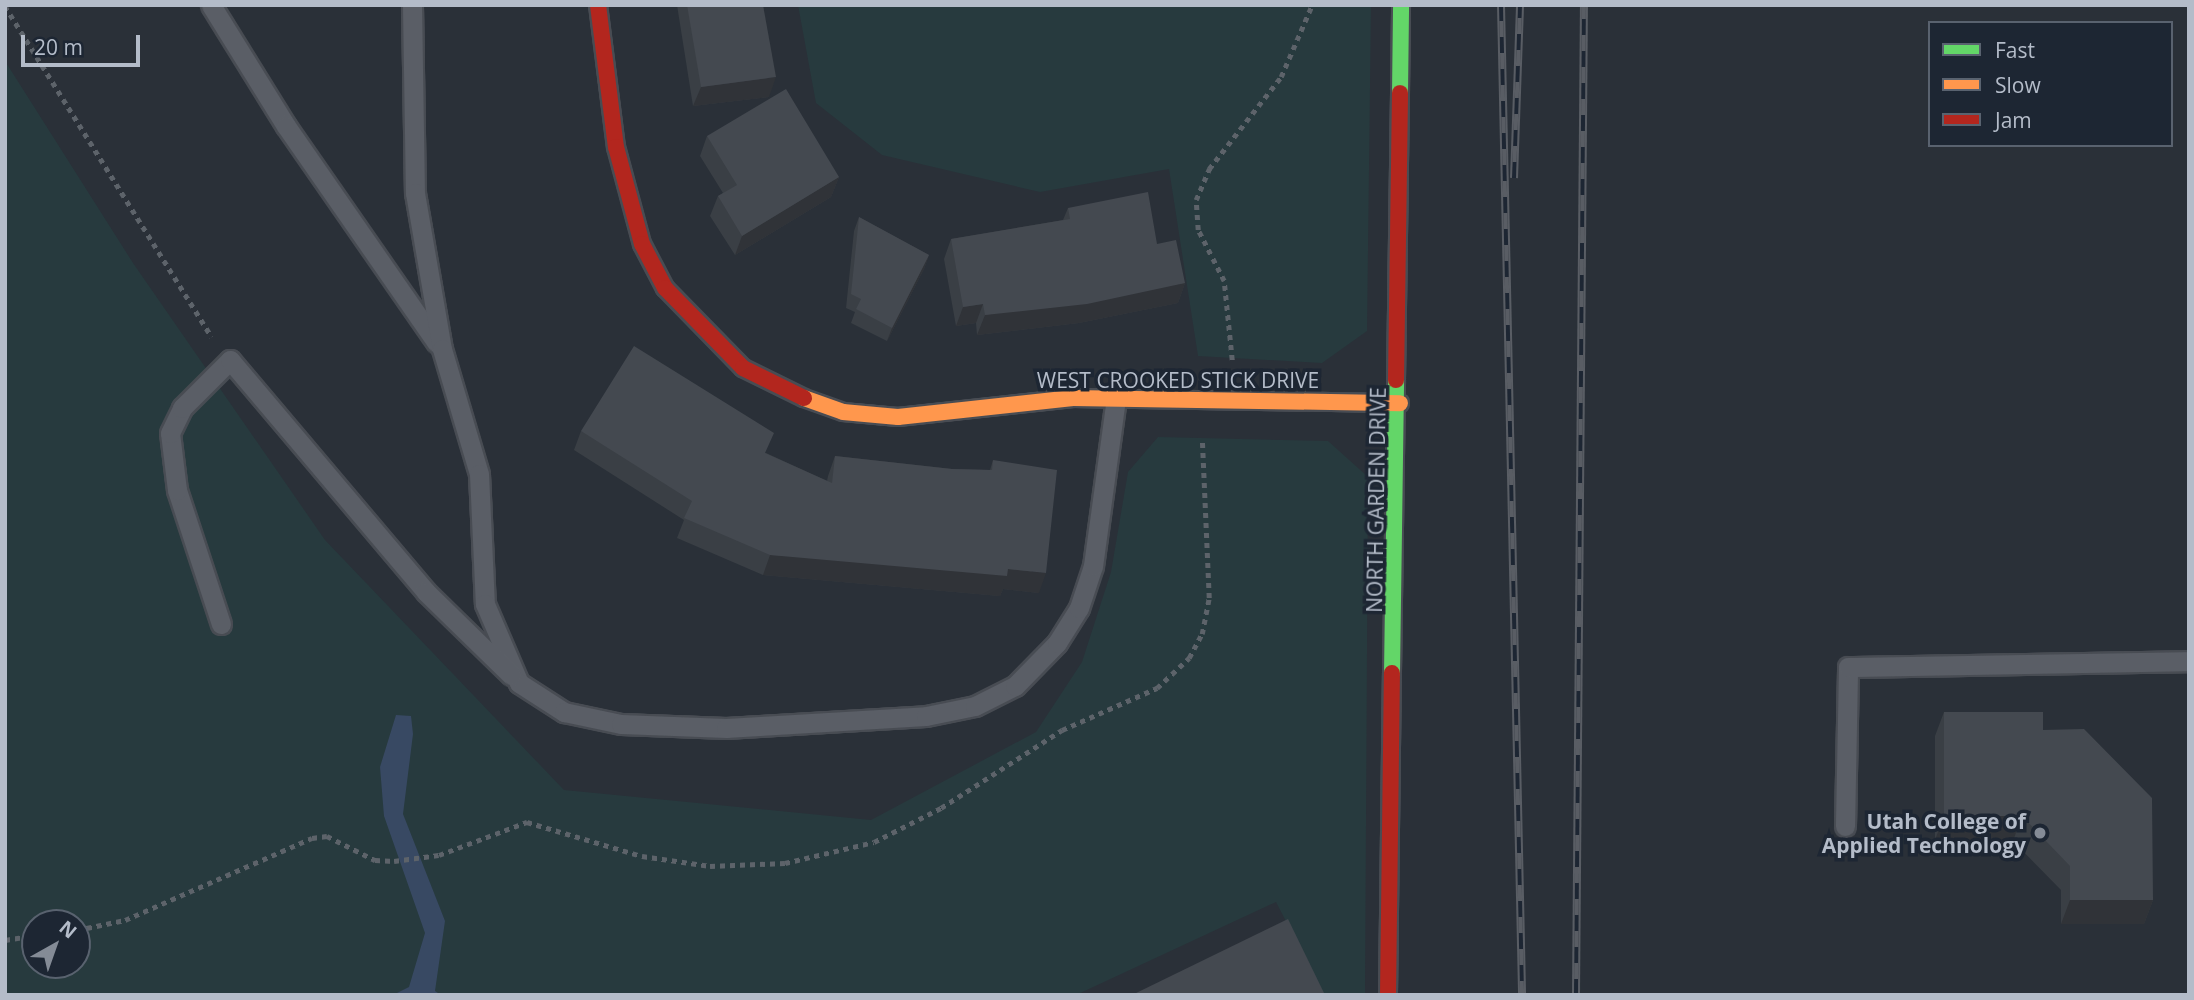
<!DOCTYPE html>
<style>
body{margin:0}
#map{position:relative;width:2194px;height:1000px;overflow:hidden;background:#2a3038;font-family:"Open Sans",sans-serif}
div>[style]{position:absolute}
.green>*{inset:0;background:#273a3e}
.water>*{inset:0;background:#384963}
.path>*{height:4.5px;margin-top:-2.25px;transform-origin:0;background:repeating-linear-gradient(90deg,#5d636a 0 5px,transparent 0 10px)}
.roads{filter:drop-shadow(2px 0 #484c53) drop-shadow(-2px 0 #484c53) drop-shadow(0 2px #484c53) drop-shadow(0 -2px #484c53)}
.lane>*{height:19px;margin:-9.5px;padding:0 9.5px;transform-origin:9.5px;border-radius:9.5px;background:#5a5e66}
.fast>*{height:16px;margin:-8px;padding:0 8px;transform-origin:8px;border-radius:8px;background:#63d668}
.slow>*{height:16px;margin:-8px;padding:0 8px;transform-origin:8px;border-radius:8px;background:#ff974d}
.jam>*{height:16px;margin:-8px;padding:0 8px;transform-origin:8px;border-radius:8px;background:#b3261e}
.rail>*{height:8px;margin-top:-4px;transform-origin:0;background:repeating-linear-gradient(90deg,#1d2633 0 16px,#595d64 0 32px);box-sizing:border-box;border-block:2px solid #595d64}
.wall>*{inset:0;background:#3a3f45}
.shaded-wall>*{inset:0;background:#303338}
.building>*{inset:0;background:#444950}
.dots>*{width:19px;height:19px;translate:-50% -50%;box-sizing:border-box;border:4px solid #1d2633;border-radius:50%}
span{translate:-50% -50%;white-space:nowrap;text-align:center;line-height:1.15;-webkit-text-stroke:7px #1d2633;paint-order:stroke}
.street-label{font-size:21px;color:#b4bcc9}
.poi-label{font-size:21px;color:#b4bcc9;font-weight:700}
.right{translate:-100% -50%;text-align:right}
.frame{position:absolute;inset:0;border:7px solid #b4bcc9;pointer-events:none}
.legend{position:absolute;left:1928px;top:21px;width:245px;height:126px;box-sizing:border-box;background:#1d2633;border:2px solid #59626f;margin:0;padding:9px 12px;list-style:none;font-size:21px;color:#b4bcc9}
.legend li{display:flex;align-items:center;gap:14px;height:35px}
.legend b{width:35px;border:2px solid #59626f}
.north{position:absolute;left:21px;top:909px;width:70px;height:70px;box-sizing:border-box;background:#1d2633;border:2px solid #59626f;border-radius:50%;rotate:40deg;font-size:19px;font-weight:700;line-height:28px;text-align:center;color:#b4bcc9}
.north::after{content:'';display:block;margin:auto;width:24px;height:32px;background:#848b96;clip-path:polygon(50% 0,100% 100%,50% 72%,0 100%)}
.scale{position:absolute;left:21px;top:35px;width:119px;height:32px;box-sizing:border-box;border:4px solid #b4bcc9;border-top:0;padding-left:9px;font-size:21px;line-height:24px;white-space:nowrap;color:#b4bcc9;-webkit-text-stroke:5px #1d2633;paint-order:stroke}
</style>
<div id="map">
<div class="green">
<div style="clip-path:polygon(798px 5px,1371px 5px,1367px 331px,1322px 363px,1198px 356px,1169px 169px,1040px 192px,882px 155px,816px 103px)"></div>
<div style="clip-path:polygon(evenodd,5px 61px,133px 263px,325px 540px,564px 790px,871px 820px,1036px 732px,1082px 662px,1111px 572px,1128px 472px,1158px 437px,1328px 441px,1368px 477px,1365px 995px,1324px 995px,1276px 902px,1076px 995px,5px 995px,5px 61px,35px 923px,77px 923px,77px 965px,35px 965px,35px 923px)"></div>
</div>
<div class="water">
<div style="clip-path:polygon(396px 715px,411px 716px,413px 734px,403px 814px,445px 921px,435px 991px,441px 995px,393px 995px,409px 987px,425px 933px,384px 816px,380px 767px)"></div>
</div>
<div class="path">
<div style="left:5px;top:6px;width:390px;rotate:58deg"></div>
<div style="left:1232px;top:360px;width:79px;rotate:-95.8deg"></div>
<div style="left:1224px;top:281px;width:57px;rotate:-117deg"></div>
<div style="left:1198px;top:230px;width:30px;rotate:-94deg"></div>
<div style="left:1196px;top:200px;width:34px;rotate:-67deg"></div>
<div style="left:1209px;top:169px;width:117px;rotate:-52deg"></div>
<div style="left:1281px;top:77px;width:78px;rotate:-66.7deg"></div>
<div style="left:77px;top:930px;width:49px;rotate:-11.8deg"></div>
<div style="left:125px;top:920px;width:204px;rotate:-23.7deg"></div>
<div style="left:312px;top:838px;width:15px;rotate:-8deg"></div>
<div style="left:327px;top:836px;width:54px;rotate:26.6deg"></div>
<div style="left:375px;top:860px;width:19px;rotate:3deg"></div>
<div style="left:394px;top:861px;width:45px;rotate:-7.6deg"></div>
<div style="left:439px;top:855px;width:94px;rotate:-20.6deg"></div>
<div style="left:527px;top:822px;width:120px;rotate:16.5deg"></div>
<div style="left:642px;top:856px;width:69px;rotate:8.4deg"></div>
<div style="left:710px;top:866px;width:75px;rotate:-2.3deg"></div>
<div style="left:785px;top:863px;width:91px;rotate:-13.3deg"></div>
<div style="left:874px;top:842px;width:75px;rotate:-26.9deg"></div>
<div style="left:941px;top:808px;width:144px;rotate:-32.8deg"></div>
<div style="left:1062px;top:730px;width:104px;rotate:-23.9deg"></div>
<div style="left:1157px;top:688px;width:44px;rotate:-43.2deg"></div>
<div style="left:1189px;top:658px;width:27px;rotate:-62deg"></div>
<div style="left:1202px;top:634px;width:37px;rotate:-79deg"></div>
<div style="left:1209px;top:598px;width:159px;rotate:-92.5deg"></div>
<div style="left:5px;top:940px;width:30px;rotate:-9deg"></div>
</div>
<div class="roads">
<div class="lane">
<div style="left:211px;top:5px;width:142px;rotate:58.2deg"></div>
<div style="left:286px;top:126px;width:264px;rotate:55.2deg"></div>
<div style="left:412px;top:5px;width:188px;rotate:89.1deg"></div>
<div style="left:415px;top:193px;width:158px;rotate:80.2deg"></div>
<div style="left:442px;top:349px;width:130px;rotate:73.5deg"></div>
<div style="left:479px;top:474px;width:130px;rotate:87.4deg"></div>
<div style="left:485px;top:604px;width:86px;rotate:66.7deg"></div>
<div style="left:519px;top:683px;width:54px;rotate:32.8deg"></div>
<div style="left:564px;top:712px;width:58px;rotate:11.9deg"></div>
<div style="left:621px;top:724px;width:105px;rotate:2.2deg"></div>
<div style="left:726px;top:728px;width:200px;rotate:-3.4deg"></div>
<div style="left:926px;top:716px;width:50px;rotate:-11.5deg"></div>
<div style="left:975px;top:706px;width:45px;rotate:-26.6deg"></div>
<div style="left:1015px;top:686px;width:60px;rotate:-45.7deg"></div>
<div style="left:1057px;top:643px;width:41px;rotate:-57.8deg"></div>
<div style="left:1079px;top:608px;width:44px;rotate:-71.6deg"></div>
<div style="left:1093px;top:566px;width:169px;rotate:-82.2deg"></div>
<div style="left:221px;top:624px;width:141px;rotate:-108.2deg"></div>
<div style="left:177px;top:490px;width:57px;rotate:-97deg"></div>
<div style="left:170px;top:433px;width:28px;rotate:-64deg"></div>
<div style="left:182px;top:408px;width:68px;rotate:-45deg"></div>
<div style="left:230px;top:360px;width:304px;rotate:49.8deg"></div>
<div style="left:426px;top:592px;width:119px;rotate:44.3deg"></div>
<div style="left:1845px;top:826px;width:159px;rotate:-88.9deg"></div>
<div style="left:1848px;top:667px;width:341px;rotate:-1deg"></div>
</div>
<div class="fast">
<div style="left:1400px;top:93px;width:88px;rotate:-89.3deg"></div>
<div style="left:1392px;top:673px;width:293px;rotate:-89.2deg"></div>
</div>
<div class="slow">
<div style="left:804px;top:398px;width:41px;rotate:19.7deg"></div>
<div style="left:843px;top:412px;width:55px;rotate:5.2deg"></div>
<div style="left:898px;top:417px;width:176px;rotate:-6.2deg"></div>
<div style="left:1073px;top:398px;width:327px;rotate:0.9deg"></div>
</div>
<div class="jam">
<div style="left:598px;top:5px;width:143px;rotate:82.8deg"></div>
<div style="left:616px;top:147px;width:100px;rotate:75deg"></div>
<div style="left:642px;top:244px;width:50px;rotate:62.4deg"></div>
<div style="left:665px;top:288px;width:112px;rotate:45.7deg"></div>
<div style="left:743px;top:368px;width:68px;rotate:26.2deg"></div>
<div style="left:1396px;top:380px;width:287px;rotate:-89.2deg"></div>
<div style="left:1388px;top:995px;width:322px;rotate:-89.3deg"></div>
</div>
</div>
<div class="rail">
<div style="left:1501px;top:5px;width:990px;rotate:88.78deg"></div>
<div style="left:1514px;top:178px;width:173px;rotate:-88deg"></div>
<div style="left:1576px;top:995px;width:990px;rotate:-89.54deg"></div>
</div>
<div class="wall">
<div style="clip-path:polygon(677px 5px,763px 5px,769px 97px,693px 106px)"></div>
<div style="clip-path:polygon(707px 136px,839px 177px,831px 197px,735px 255px,710px 216px,718px 196px,723px 193px,700px 156px)"></div>
<div style="clip-path:polygon(1068px 208px,1157px 244px,1185px 283px,1178px 303px,1079px 323px,977px 335px,976px 323px,956px 326px,944px 259px,951px 239px,1063px 220px)"></div>
<div style="clip-path:polygon(859px 217px,929px 255px,924px 269px,887px 341px,851px 323px,855px 312px,846px 308px,854px 231px)"></div>
<div style="clip-path:polygon(581px 431px,766px 453px,827px 481px,828px 476px,835px 456px,952px 469px,990px 470px,993px 460px,1039px 593px,1003px 589px,1000px 596px,763px 575px,677px 538px,684px 520px,574px 450px)"></div>
<div style="clip-path:polygon(1944px 712px,2043px 730px,2153px 900px,2144px 924px,2061px 924px,2061px 890px,2013px 841px,1935px 840px,1935px 736px)"></div>
</div>
<div class="shaded-wall">
<div style="clip-path:polygon(776px 77px,769px 97px,693px 106px,701px 87px)"></div>
<div style="clip-path:polygon(839px 177px,831px 197px,735px 255px,742px 236px)"></div>
<div style="clip-path:polygon(929px 255px,924px 269px,887px 341px,892px 328px)"></div>
<div style="clip-path:polygon(1185px 283px,1178px 303px,1079px 323px,977px 335px,985px 315px)"></div>
<div style="clip-path:polygon(983px 304px,976px 323px,956px 326px,963px 307px)"></div>
<div style="clip-path:polygon(770px 555px,1008px 569px,1046px 573px,1039px 593px,1003px 589px,1000px 596px,763px 575px)"></div>
<div style="clip-path:polygon(1944px 816px,2022px 816px,2013px 841px,1935px 840px)"></div>
<div style="clip-path:polygon(2070px 900px,2153px 900px,2144px 924px,2061px 924px)"></div>
</div>
<div class="building">
<div style="clip-path:polygon(687px 5px,763px 5px,776px 77px,701px 87px)"></div>
<div style="clip-path:polygon(786px 89px,839px 177px,742px 236px,718px 196px,737px 185px,707px 136px)"></div>
<div style="clip-path:polygon(1148px 192px,1157px 244px,1176px 240px,1185px 283px,1087px 304px,985px 315px,983px 304px,963px 307px,951px 239px,1070px 219px,1068px 208px)"></div>
<div style="clip-path:polygon(859px 217px,929px 255px,892px 328px,856px 309px,861px 299px,851px 294px)"></div>
<div style="clip-path:polygon(634px 346px,774px 433px,765px 453px,832px 483px,835px 456px,952px 469px,992px 470px,993px 460px,1057px 470px,1046px 573px,1008px 569px,1007px 576px,770px 555px,684px 518px,692px 501px,581px 431px)"></div>
<div style="clip-path:polygon(1944px 712px,2043px 712px,2043px 730px,2084px 729px,2152px 798px,2153px 900px,2070px 900px,2070px 866px,2022px 816px,1944px 816px)"></div>
<div style="clip-path:polygon(1288px 919px,1325px 995px,1132px 995px)"></div>
</div>
<div class="dots">
<div style="left:2040px;top:833px;background:#848b96"></div>
</div>
<div class="street-label">
<span style="left:1178px;top:380px">WEST CROOKED STICK DRIVE</span>
<span style="left:1376px;top:500px;rotate:-89deg">NORTH GARDEN DRIVE</span>
</div>
<div class="poi-label">
<span class="right" style="left:2026px;top:833px">Utah College of<br>Applied Technology</span>
</div>
<div class="frame"></div>
<ul class="legend">
<li><b style="height:9px;background:#63d668"></b>Fast</li>
<li><b style="height:9px;background:#ff974d"></b>Slow</li>
<li><b style="height:9px;background:#b3261e"></b>Jam</li>
</ul>
<div class="north">N</div>
<div class="scale">20 m</div>
</div>
